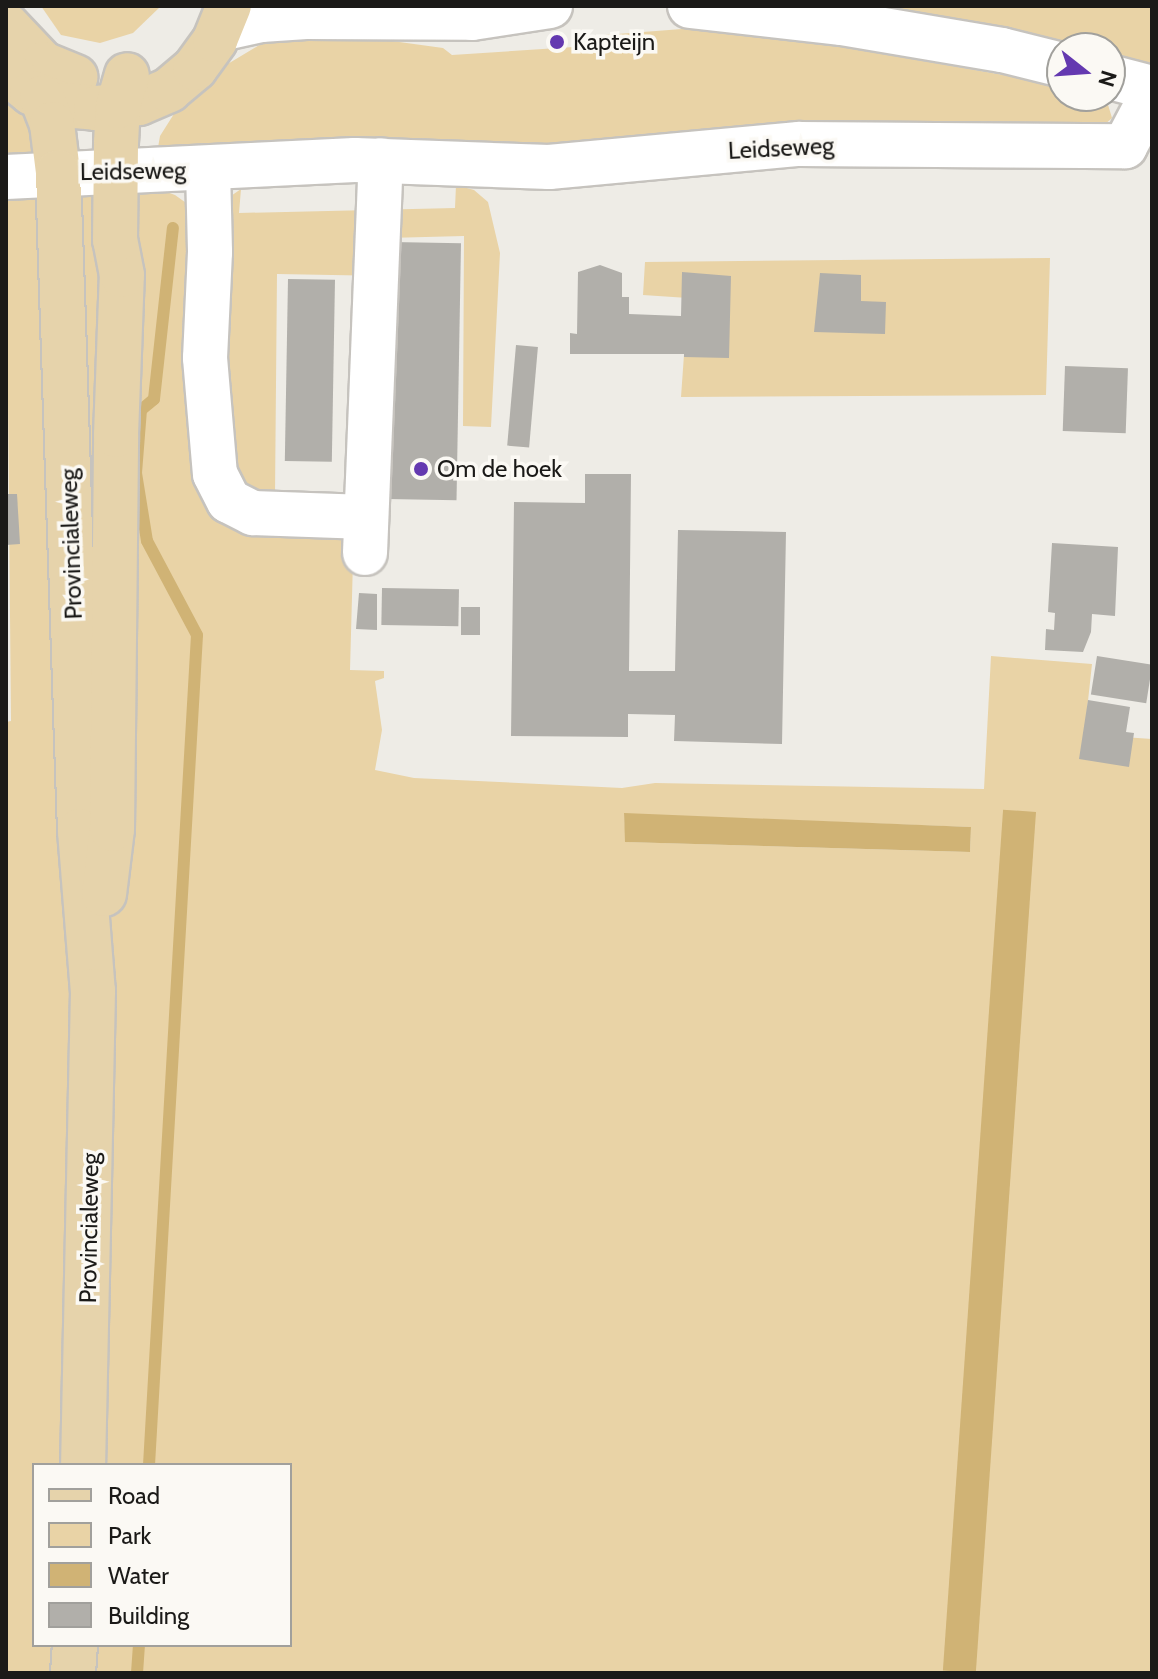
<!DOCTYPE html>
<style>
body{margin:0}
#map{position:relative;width:1158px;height:1679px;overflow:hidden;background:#eeece6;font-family:Cabin,sans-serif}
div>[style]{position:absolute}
.green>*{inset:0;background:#e9d3a6}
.water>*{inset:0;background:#d0b375;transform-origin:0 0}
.stream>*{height:12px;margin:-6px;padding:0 6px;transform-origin:6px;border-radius:6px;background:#d0b375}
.building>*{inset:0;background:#b1afaa;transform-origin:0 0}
.roads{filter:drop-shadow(2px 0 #c6c3be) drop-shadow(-2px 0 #c6c3be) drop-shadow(0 2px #c6c3be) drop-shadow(0 -2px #c6c3be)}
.minor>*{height:44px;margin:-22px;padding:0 22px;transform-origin:22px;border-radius:22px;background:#fff}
.major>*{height:44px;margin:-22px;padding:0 22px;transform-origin:22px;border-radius:22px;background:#e6d3ab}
.dots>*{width:22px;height:22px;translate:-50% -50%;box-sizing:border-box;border:4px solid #fbf9f4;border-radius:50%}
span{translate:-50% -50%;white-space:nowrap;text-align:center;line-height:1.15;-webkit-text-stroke:7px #fbf9f4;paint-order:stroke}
.poi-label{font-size:24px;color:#1b1a18}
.left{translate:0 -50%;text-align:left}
.street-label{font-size:24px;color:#1b1a18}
.frame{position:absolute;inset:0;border:8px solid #1b1a18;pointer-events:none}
.legend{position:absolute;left:32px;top:1463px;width:260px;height:184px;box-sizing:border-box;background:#fbf9f4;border:2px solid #a1a09c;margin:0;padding:10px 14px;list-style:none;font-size:24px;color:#1b1a18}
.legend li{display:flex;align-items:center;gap:16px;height:40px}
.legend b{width:40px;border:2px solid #a1a09c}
.north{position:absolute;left:1046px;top:32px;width:80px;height:80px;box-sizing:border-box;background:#fbf9f4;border:2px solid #a1a09c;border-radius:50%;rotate:107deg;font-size:22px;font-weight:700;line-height:32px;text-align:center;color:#1b1a18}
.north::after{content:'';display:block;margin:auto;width:28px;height:36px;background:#6439b0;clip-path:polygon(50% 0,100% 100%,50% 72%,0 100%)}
</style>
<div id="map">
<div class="green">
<div style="clip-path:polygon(41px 6px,161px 6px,133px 33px,100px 43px,61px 35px)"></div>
<div style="clip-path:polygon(852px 6px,1152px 6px,1152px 70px,1110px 58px,1110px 48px,1069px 48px)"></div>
<div style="clip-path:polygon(721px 26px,1062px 85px,1062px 96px,1106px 98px,1112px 118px,1103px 126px,1014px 134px,811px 122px,756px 124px,509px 150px,156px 159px,160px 136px,184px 98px,226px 65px,276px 35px,341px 34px,443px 48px,452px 55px,589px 46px,591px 36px)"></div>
<div style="clip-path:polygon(6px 94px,23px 115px,42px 158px,6px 159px)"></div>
<div style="clip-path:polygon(456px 185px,474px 190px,488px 202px,500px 253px,491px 427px,463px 426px,464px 236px,387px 238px,387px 276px,277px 274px,275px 495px,236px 482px,217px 367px,228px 198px,241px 189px,239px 213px,455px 208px)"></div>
<div style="clip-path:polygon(evenodd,150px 186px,175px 195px,189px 205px,215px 518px,354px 524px,350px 670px,384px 671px,384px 678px,375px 681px,382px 730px,375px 770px,414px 778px,622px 788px,655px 783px,984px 789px,991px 656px,1092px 664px,1082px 756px,1123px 737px,1152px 739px,1152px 1673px,6px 1673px,6px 722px,11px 721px,6px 187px,150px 186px,624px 814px,971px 827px,970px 852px,626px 842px,624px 814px,150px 186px,34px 1465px,290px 1465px,290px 1645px,34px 1645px,34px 1465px)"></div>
<div style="clip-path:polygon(1050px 258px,1046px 395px,681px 397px,688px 298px,643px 295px,645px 262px)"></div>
</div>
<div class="water">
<div style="left:1036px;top:812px;width:863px;height:33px;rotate:94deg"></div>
<div style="clip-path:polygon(624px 813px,971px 827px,970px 852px,625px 842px)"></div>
</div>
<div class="stream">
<div style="left:149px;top:1465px;width:831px;rotate:-86.69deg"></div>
<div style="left:197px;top:635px;width:106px;rotate:-118deg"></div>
<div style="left:147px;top:541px;width:69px;rotate:-99.2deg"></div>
<div style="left:136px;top:473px;width:63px;rotate:-85.5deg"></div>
<div style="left:141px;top:410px;width:17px;rotate:-40deg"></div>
<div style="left:154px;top:399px;width:172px;rotate:-83.7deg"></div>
<div style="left:137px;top:1673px;width:28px;rotate:-86deg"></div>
</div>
<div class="building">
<div style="left:392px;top:242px;width:69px;height:257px;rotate:1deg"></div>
<div style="clip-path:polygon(600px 265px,622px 273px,622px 297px,629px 297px,629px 314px,681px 316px,682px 272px,731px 276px,729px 358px,684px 357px,684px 354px,570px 354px,570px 333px,577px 334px,578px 272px)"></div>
<div style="clip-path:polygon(820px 273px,861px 275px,861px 301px,886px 302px,885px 334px,814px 332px)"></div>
<div style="left:288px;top:279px;width:47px;height:182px;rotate:1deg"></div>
<div style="left:516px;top:345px;width:22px;height:101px;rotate:5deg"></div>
<div style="left:1065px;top:366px;width:63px;height:65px;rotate:2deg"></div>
<div style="clip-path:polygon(585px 474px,631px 474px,629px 671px,675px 671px,678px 530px,786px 532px,782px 744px,674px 741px,675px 715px,628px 714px,628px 737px,511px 736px,514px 502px,585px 503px)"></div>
<div style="clip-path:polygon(6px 494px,17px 494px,20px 544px,6px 545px)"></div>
<div style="clip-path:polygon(1052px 543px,1118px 547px,1115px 616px,1092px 614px,1091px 632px,1083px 652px,1045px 650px,1046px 629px,1054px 630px,1055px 613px,1048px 612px)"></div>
<div style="left:382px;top:588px;width:77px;height:37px;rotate:1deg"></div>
<div style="clip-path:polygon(359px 593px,377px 594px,377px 630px,356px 629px)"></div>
<div style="left:461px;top:607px;width:19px;height:28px"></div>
<div style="left:1097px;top:656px;width:56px;height:39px;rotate:9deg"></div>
<div style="clip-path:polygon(1088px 700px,1130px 707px,1126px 732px,1134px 733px,1129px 767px,1079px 759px)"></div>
</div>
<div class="roads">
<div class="minor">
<div style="left:690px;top:6px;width:153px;rotate:6.4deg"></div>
<div style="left:842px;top:23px;width:162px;rotate:9.6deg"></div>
<div style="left:1002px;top:50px;width:62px;rotate:14deg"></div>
<div style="left:220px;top:29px;width:42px;rotate:-12.4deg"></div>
<div style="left:261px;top:20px;width:45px;rotate:-3.8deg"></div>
<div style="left:306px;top:17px;width:166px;rotate:0.3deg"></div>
<div style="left:472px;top:18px;width:79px;rotate:-8.7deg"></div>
<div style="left:1110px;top:77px;width:43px;rotate:14.7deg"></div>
<div style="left:208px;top:169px;width:83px;rotate:88.6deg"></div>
<div style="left:210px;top:252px;width:106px;rotate:92.7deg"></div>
<div style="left:205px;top:358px;width:116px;rotate:85.1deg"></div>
<div style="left:215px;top:474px;width:30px;rotate:63deg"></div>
<div style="left:229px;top:501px;width:27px;rotate:27deg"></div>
<div style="left:253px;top:513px;width:113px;rotate:2deg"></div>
<div style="left:6px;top:177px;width:349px;rotate:-2.8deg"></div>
<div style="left:355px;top:160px;width:194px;rotate:2.1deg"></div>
<div style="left:549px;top:167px;width:251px;rotate:-5.3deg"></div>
<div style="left:799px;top:144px;width:326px;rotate:0.4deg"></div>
<div style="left:1125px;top:146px;width:58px;rotate:-62.1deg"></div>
<div style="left:365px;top:553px;width:393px;rotate:-87.7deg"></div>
</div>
<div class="major">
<div style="left:6px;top:25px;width:54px;rotate:46.5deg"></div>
<div style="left:43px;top:64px;width:35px;rotate:22deg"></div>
<div style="left:6px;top:72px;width:33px;rotate:39deg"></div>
<div style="left:32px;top:93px;width:33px;rotate:21deg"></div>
<div style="left:63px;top:105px;width:33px;rotate:5deg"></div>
<div style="left:96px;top:108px;width:43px;rotate:-6.6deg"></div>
<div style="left:139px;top:103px;width:33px;rotate:-23deg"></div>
<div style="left:169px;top:90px;width:34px;rotate:-40deg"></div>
<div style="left:195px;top:68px;width:34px;rotate:-54deg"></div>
<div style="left:215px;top:40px;width:37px;rotate:-68deg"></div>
<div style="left:42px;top:98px;width:28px;rotate:69deg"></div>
<div style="left:52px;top:124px;width:48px;rotate:82.9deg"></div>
<div style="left:58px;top:172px;width:659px;rotate:88.09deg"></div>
<div style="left:80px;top:831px;width:161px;rotate:85.4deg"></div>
<div style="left:93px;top:991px;width:474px;rotate:91.2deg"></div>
<div style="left:104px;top:894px;width:65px;rotate:-83deg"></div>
<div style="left:112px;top:829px;width:394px;rotate:-89.4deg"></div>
<div style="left:116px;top:435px;width:160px;rotate:-87.9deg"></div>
<div style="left:122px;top:275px;width:36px;rotate:-101deg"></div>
<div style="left:115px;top:240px;width:97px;rotate:-89.4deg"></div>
<div style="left:116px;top:143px;width:37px;rotate:-87deg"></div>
<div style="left:118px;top:106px;width:32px;rotate:-74deg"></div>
<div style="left:73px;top:1673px;width:28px;rotate:-86deg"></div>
</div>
</div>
<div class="dots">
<div style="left:557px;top:42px;background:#6439b0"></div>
<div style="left:421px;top:469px;background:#6439b0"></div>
</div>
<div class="poi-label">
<span class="left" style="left:573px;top:42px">Kapteijn</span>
<span class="left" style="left:437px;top:469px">Om de hoek</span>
</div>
<div class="street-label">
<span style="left:781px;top:148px;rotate:-3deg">Leidseweg</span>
<span style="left:133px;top:171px;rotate:-1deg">Leidseweg</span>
<span style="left:71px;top:544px;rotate:-92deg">Provincialeweg</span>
<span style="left:89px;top:1228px;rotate:-89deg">Provincialeweg</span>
</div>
<div class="frame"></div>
<ul class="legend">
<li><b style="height:10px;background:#e6d3ab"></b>Road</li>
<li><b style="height:22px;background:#e9d3a6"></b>Park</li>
<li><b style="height:22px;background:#d0b375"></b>Water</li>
<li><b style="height:22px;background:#b1afaa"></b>Building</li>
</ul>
<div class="north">N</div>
</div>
